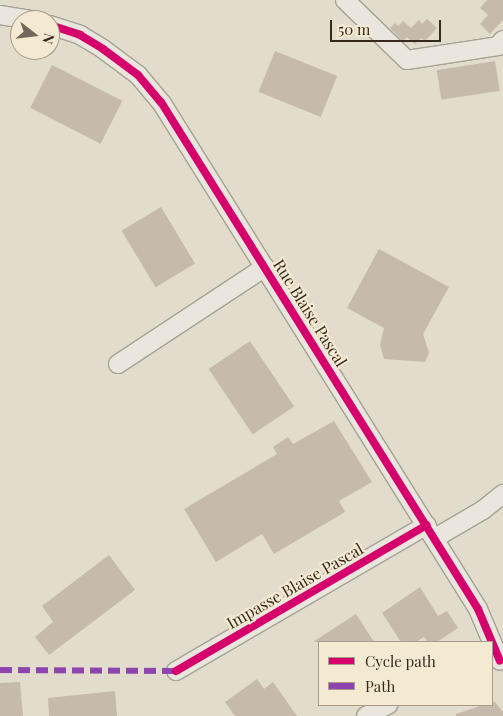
<!DOCTYPE html>
<style>
body{margin:0}
#map{position:relative;width:503px;height:716px;overflow:hidden;background:#e2dccc;font-family:"Playfair Display",serif}
div>[style]{position:absolute}
.building>*{inset:0;background:#c6baad;transform-origin:0 0}
.roads{filter:drop-shadow(1px 0 #a7a195) drop-shadow(-1px 0 #a7a195) drop-shadow(0 1px #a7a195) drop-shadow(0 -1px #a7a195)}
.minor>*{height:18px;margin:-9px;padding:0 9px;transform-origin:9px;border-radius:9px;background:#eae6dd}
.quiet>*{height:6px;margin-top:-3px;transform-origin:0;background:repeating-linear-gradient(90deg,#8e44ad 0 12px,transparent 0 18px)}
.cycleway>*{height:8px;margin:-4px;padding:0 4px;transform-origin:4px;border-radius:4px;background:#d6006c}
span{translate:-50% -50%;white-space:nowrap;text-align:center;line-height:1.15;-webkit-text-stroke:4px #f4e9d1;paint-order:stroke}
.street-label{font-size:16px;color:#35291d}
.legend{position:absolute;left:318px;top:641px;width:175px;height:65px;box-sizing:border-box;background:#f4e9d1;border:1px solid #a89c89;margin:0;padding:6px 9px;list-style:none;font-size:15px;color:#35291d}
.legend li{display:flex;align-items:center;gap:10px;height:25px}
.legend b{width:25px;border:1px solid #a89c89}
.north{position:absolute;left:10px;top:10px;width:50px;height:50px;box-sizing:border-box;background:#f4e9d1;border:1px solid #a89c89;border-radius:50%;rotate:106deg;font-size:14px;font-weight:700;line-height:20px;text-align:center;color:#35291d}
.north::after{content:'';display:block;margin:auto;width:18px;height:22px;background:#72685a;clip-path:polygon(50% 0,100% 100%,50% 72%,0 100%)}
.scale{position:absolute;left:330px;top:20px;width:111px;height:22px;box-sizing:border-box;border:2px solid #35291d;border-top:0;padding-left:6px;font-size:15px;line-height:18px;white-space:nowrap;color:#35291d;-webkit-text-stroke:4px #f4e9d1;paint-order:stroke}
</style>
<div id="map">
<div class="building">
<div style="clip-path:polygon(487px 0,503px 0,503px 20px,490px 34px,480px 24px,488px 15px,480px 8px)"></div>
<div style="clip-path:polygon(427px 19px,437px 28px,425px 41px,421px 38px,415px 44px,407px 37px,403px 41px,390px 28px,395px 23px,398px 26px,403px 21px,411px 28px,419px 20px,422px 24px)"></div>
<div style="left:275px;top:51px;width:67px;height:44px;rotate:22deg"></div>
<div style="left:495px;top:61px;width:30px;height:59px;rotate:81deg"></div>
<div style="left:52px;top:65px;width:79px;height:48px;rotate:27deg"></div>
<div style="left:161px;top:207px;width:66px;height:46px;rotate:59deg"></div>
<div style="clip-path:polygon(379px 249px,449px 287px,423px 334px,429px 353px,425px 362px,384px 359px,380px 345px,384px 328px,347px 308px)"></div>
<div style="left:250px;top:341px;width:79px;height:50px;rotate:56deg"></div>
<div style="clip-path:polygon(334px 421px,372px 482px,339px 501px,345px 512px,274px 554px,262px 534px,216px 562px,184px 509px,277px 454px,273px 447px,288px 437px,293px 444px)"></div>
<div style="clip-path:polygon(109px 555px,135px 590px,49px 655px,35px 637px,53px 622px,42px 606px)"></div>
<div style="clip-path:polygon(420px 587px,438px 616px,447px 611px,458px 628px,437px 642px,428px 642px,424px 637px,416px 642px,401px 642px,382px 613px)"></div>
<div style="clip-path:polygon(356px 614px,374px 642px,313px 642px,339px 625px)"></div>
<div style="clip-path:polygon(257px 679px,264px 689px,273px 682px,297px 716px,235px 716px,225px 702px)"></div>
<div style="clip-path:polygon(20px 682px,23px 716px,0 716px,0 683px)"></div>
<div style="clip-path:polygon(115px 691px,117px 716px,49px 716px,48px 698px)"></div>
<div style="clip-path:polygon(494px 701px,503px 712px,503px 716px,456px 716px,456px 714px,483px 705px,492px 705px)"></div>
</div>
<div class="roads">
<div class="minor">
<div style="left:345px;top:0;width:86px;rotate:44.1deg"></div>
<div style="left:407px;top:60px;width:92px;rotate:-8.7deg"></div>
<div style="left:498px;top:46px;width:8px;rotate:-50deg"></div>
<div style="left:0;top:15px;width:31px;rotate:9deg"></div>
<div style="left:50px;top:25px;width:32px;rotate:18deg"></div>
<div style="left:80px;top:35px;width:27px;rotate:31deg"></div>
<div style="left:103px;top:49px;width:44px;rotate:36.6deg"></div>
<div style="left:138px;top:75px;width:35px;rotate:50deg"></div>
<div style="left:161px;top:102px;width:598px;rotate:57.98deg"></div>
<div style="left:478px;top:609px;width:56px;rotate:67.1deg"></div>
<div style="left:118px;top:364px;width:176px;rotate:-33.4deg"></div>
<div style="left:435px;top:538px;width:56px;rotate:-30.3deg"></div>
<div style="left:483px;top:510px;width:26px;rotate:-39deg"></div>
<div style="left:176px;top:671px;width:290px;rotate:-30.2deg"></div>
<div style="left:366px;top:716px;width:25px;rotate:-27deg"></div>
</div>
</div>
<div class="quiet">
<div style="left:0;top:670px;width:176px;rotate:0.3deg"></div>
</div>
<div class="cycleway">
<div style="left:50px;top:25px;width:32px;rotate:18deg"></div>
<div style="left:80px;top:35px;width:27px;rotate:31deg"></div>
<div style="left:103px;top:49px;width:44px;rotate:36.6deg"></div>
<div style="left:138px;top:75px;width:35px;rotate:50deg"></div>
<div style="left:161px;top:102px;width:598px;rotate:57.98deg"></div>
<div style="left:478px;top:609px;width:56px;rotate:67.1deg"></div>
<div style="left:176px;top:671px;width:290px;rotate:-30.2deg"></div>
</div>
<div class="street-label">
<span style="left:310px;top:313px;rotate:58deg">Rue Blaise Pascal</span>
<span style="left:295px;top:586px;rotate:-30deg">Impasse Blaise Pascal</span>
</div>
<ul class="legend">
<li><b style="height:6px;background:#d6006c"></b>Cycle path</li>
<li><b style="height:6px;background:#8e44ad"></b>Path</li>
</ul>
<div class="north">N</div>
<div class="scale">50 m</div>
</div>
